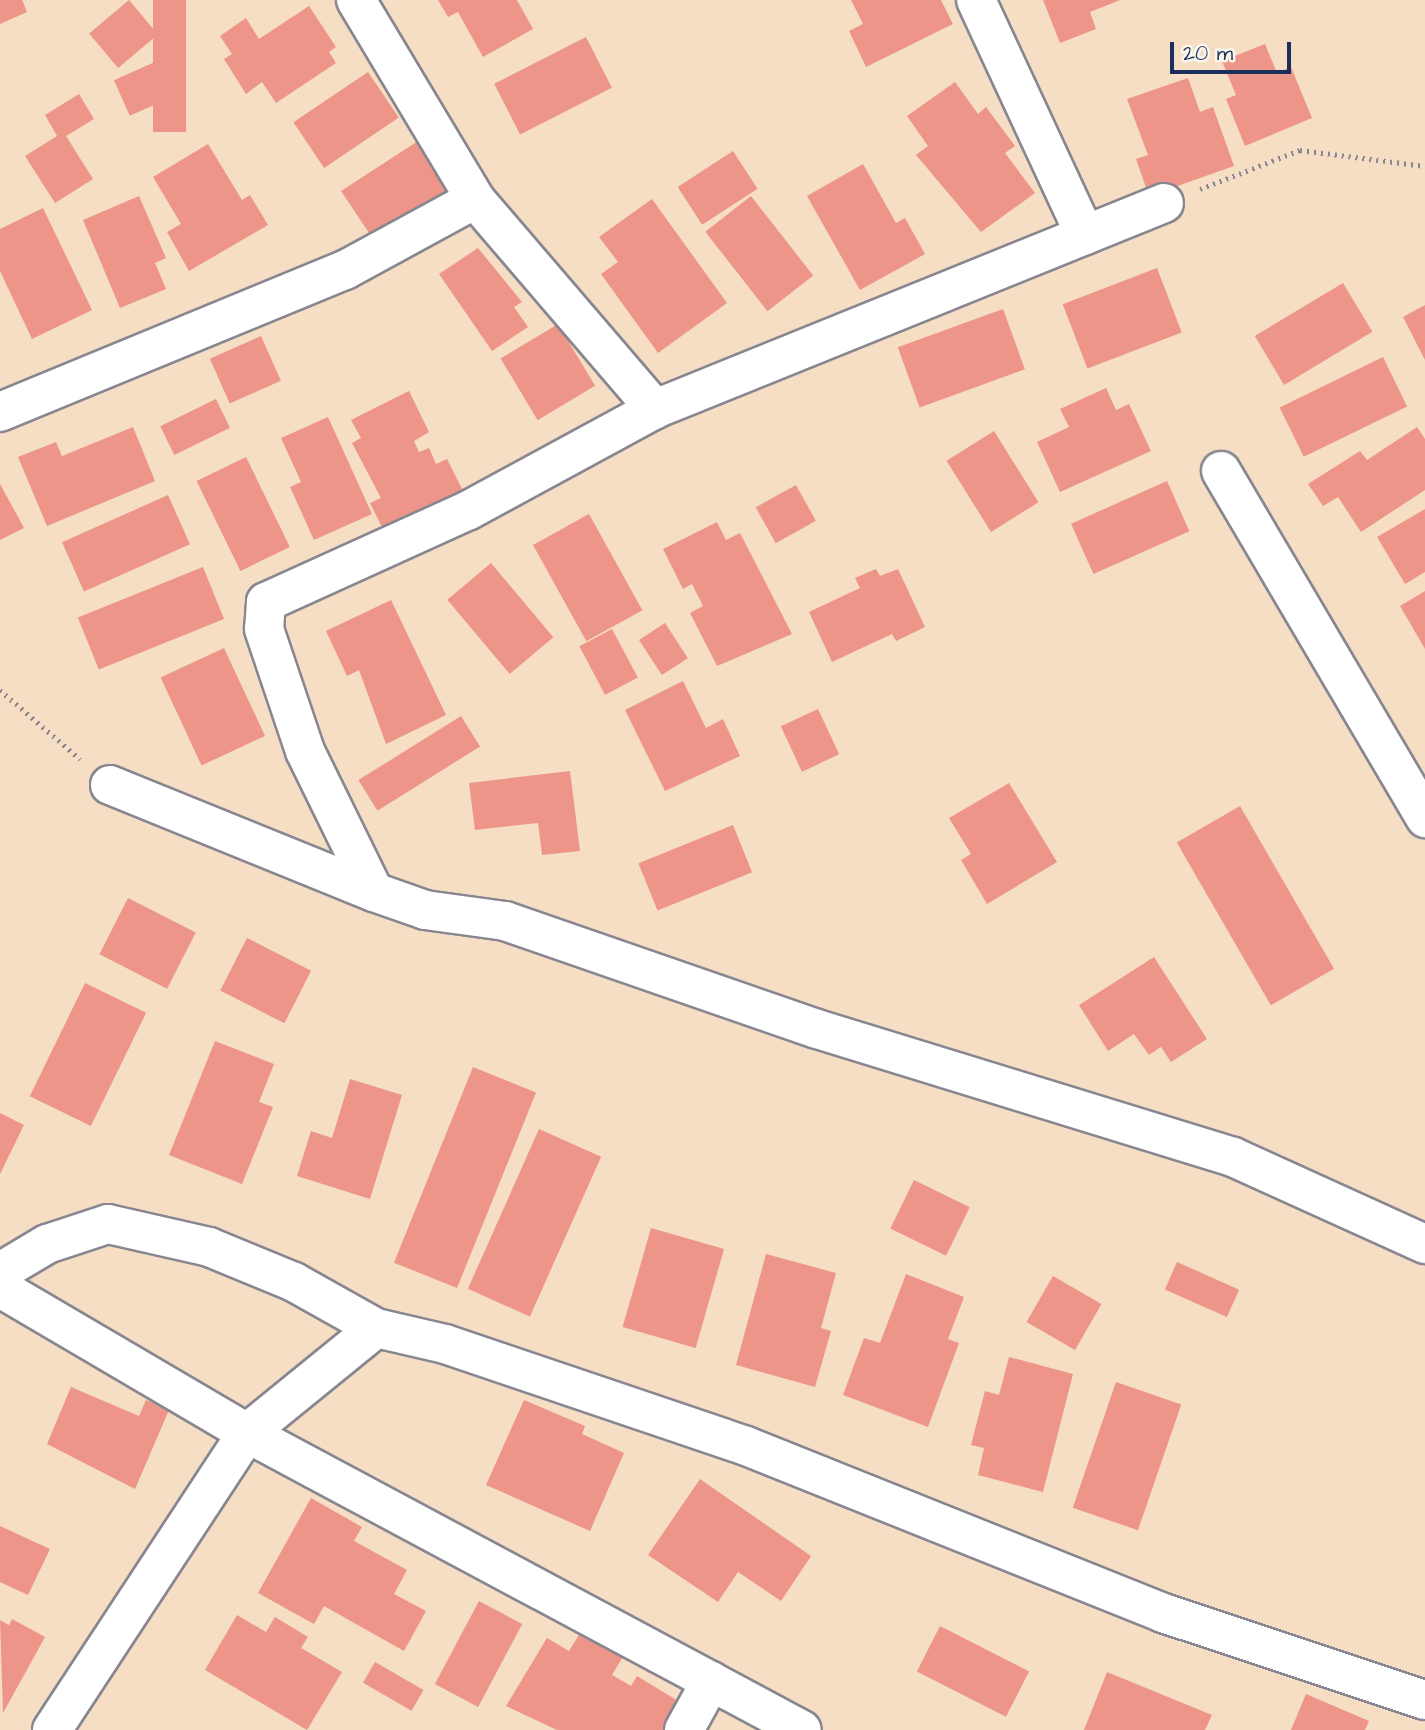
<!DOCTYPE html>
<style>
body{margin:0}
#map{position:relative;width:1425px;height:1730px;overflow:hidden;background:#f5dec3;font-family:"Architects Daughter",sans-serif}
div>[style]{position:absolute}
.building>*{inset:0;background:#ed9589;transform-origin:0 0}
.path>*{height:4.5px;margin-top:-2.25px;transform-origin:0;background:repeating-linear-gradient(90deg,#888690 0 2px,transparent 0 7px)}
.roads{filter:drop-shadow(2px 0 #888690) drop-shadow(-2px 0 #888690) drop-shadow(0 2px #888690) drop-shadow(0 -2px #888690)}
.street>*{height:38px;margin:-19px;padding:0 19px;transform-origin:19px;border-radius:19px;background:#fff}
span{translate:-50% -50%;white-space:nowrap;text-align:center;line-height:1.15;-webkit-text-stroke:6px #fbf7ec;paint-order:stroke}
.scale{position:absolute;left:1170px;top:42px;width:121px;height:32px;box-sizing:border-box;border:4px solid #1b2f5e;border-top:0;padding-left:9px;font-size:21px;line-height:24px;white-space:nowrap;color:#1b2f5e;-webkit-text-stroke:5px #fbf7ec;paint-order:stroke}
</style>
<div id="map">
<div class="building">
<div style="clip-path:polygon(0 0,22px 0,27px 12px,0 24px)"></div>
<div style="left:129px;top:0;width:45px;height:52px;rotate:50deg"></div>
<div style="left:153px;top:0;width:33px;height:132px"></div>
<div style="clip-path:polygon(438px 0,517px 0,533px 29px,483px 57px,458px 12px,448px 17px)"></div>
<div style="clip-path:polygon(851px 0,941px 0,953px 24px,866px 67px,849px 31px,863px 24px)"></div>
<div style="clip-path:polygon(1043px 0,1120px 0,1090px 12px,1096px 29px,1060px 43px)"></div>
<div style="clip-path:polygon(309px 6px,336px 47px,329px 52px,336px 63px,276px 103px,262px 82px,246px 94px,224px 59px,232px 54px,220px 36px,246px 18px,259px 39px)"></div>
<div style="left:586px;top:37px;width:57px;height:103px;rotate:63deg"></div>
<div style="clip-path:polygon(1265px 44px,1277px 73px,1291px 67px,1312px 118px,1245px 146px,1226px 99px,1236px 95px,1222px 61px)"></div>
<div style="left:166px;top:57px;width:39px;height:57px;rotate:66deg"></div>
<div style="left:368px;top:72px;width:55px;height:90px;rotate:56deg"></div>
<div style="clip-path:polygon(1188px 78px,1200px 112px,1213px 107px,1234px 166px,1149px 196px,1136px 159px,1148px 155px,1127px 99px)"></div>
<div style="clip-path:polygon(955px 82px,978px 114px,986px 107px,1015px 146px,1005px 153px,1035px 193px,981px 232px,916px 155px,928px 146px,907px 116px)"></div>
<div style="clip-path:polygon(79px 94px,94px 119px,66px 136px,93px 179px,55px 203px,25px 156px,57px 136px,45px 115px)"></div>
<div style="clip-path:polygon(418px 141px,455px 198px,373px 239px,341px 191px)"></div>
<div style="clip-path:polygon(208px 144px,242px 200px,250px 195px,268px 225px,189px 271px,167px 232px,181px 224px,153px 177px)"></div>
<div style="left:733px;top:151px;width:45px;height:66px;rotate:57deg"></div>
<div style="clip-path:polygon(863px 164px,896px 223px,905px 218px,925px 254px,860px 290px,807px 196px)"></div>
<div style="clip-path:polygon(139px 196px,166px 258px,155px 263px,166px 289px,120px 308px,83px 220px)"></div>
<div style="left:751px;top:196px;width:101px;height:58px;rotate:52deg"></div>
<div style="clip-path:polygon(652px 199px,727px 303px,658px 353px,601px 274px,618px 262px,599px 237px)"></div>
<div style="clip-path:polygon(43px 208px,92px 310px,32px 339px,0 271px,0 229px)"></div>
<div style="clip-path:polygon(478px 248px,522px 302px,514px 307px,528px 327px,492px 351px,439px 274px)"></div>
<div style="left:1157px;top:268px;width:69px;height:101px;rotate:69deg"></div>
<div style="left:1343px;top:283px;width:57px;height:103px;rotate:59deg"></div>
<div style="clip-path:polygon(1425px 305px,1425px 360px,1403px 317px)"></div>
<div style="left:1003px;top:309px;width:64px;height:112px;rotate:70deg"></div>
<div style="left:558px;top:324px;width:72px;height:67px;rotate:59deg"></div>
<div style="left:261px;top:336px;width:49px;height:56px;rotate:66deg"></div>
<div style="left:1383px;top:357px;width:55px;height:115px;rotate:64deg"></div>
<div style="clip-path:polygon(1106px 388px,1116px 410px,1129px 404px,1151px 451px,1060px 492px,1037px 442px,1069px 427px,1060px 409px)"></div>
<div style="clip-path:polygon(409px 391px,429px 432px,414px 441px,419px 452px,429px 448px,436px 464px,447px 459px,464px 493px,385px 533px,370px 503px,381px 498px,352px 443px,361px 438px,351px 420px)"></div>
<div style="left:216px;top:399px;width:32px;height:62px;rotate:64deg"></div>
<div style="clip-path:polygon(328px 417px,372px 514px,314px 540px,290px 487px,301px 482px,281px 438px)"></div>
<div style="clip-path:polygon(133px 427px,155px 481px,47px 526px,18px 457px,56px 442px,62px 456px)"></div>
<div style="clip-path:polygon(1417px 427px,1425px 439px,1425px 490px,1361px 532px,1338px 497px,1323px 506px,1308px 484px,1360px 451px,1367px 460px)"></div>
<div style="left:994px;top:431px;width:84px;height:56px;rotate:58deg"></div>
<div style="left:246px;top:457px;width:100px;height:55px;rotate:64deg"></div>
<div style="left:1167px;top:481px;width:55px;height:105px;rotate:66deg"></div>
<div style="clip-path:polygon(0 484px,24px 528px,0 540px)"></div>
<div style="left:796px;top:485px;width:41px;height:46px;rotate:61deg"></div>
<div style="left:168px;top:495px;width:54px;height:116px;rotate:66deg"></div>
<div style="clip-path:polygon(1425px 509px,1425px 572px,1405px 584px,1377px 537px)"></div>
<div style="left:589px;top:514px;width:110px;height:64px;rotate:61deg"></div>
<div style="clip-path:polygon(717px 522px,726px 540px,740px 533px,792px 634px,717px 666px,690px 613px,703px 606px,692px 584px,683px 589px,663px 549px)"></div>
<div style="left:491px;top:563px;width:97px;height:57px;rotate:50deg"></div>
<div style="left:203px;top:567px;width:56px;height:135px;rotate:68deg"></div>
<div style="clip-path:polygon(876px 569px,880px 576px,898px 569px,925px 627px,896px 641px,892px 634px,832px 662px,809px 612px,860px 588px,855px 578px)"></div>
<div style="clip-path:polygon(1425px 591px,1425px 649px,1400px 606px)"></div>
<div style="clip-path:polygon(391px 600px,446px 715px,386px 744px,359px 670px,347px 676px,326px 631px)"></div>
<div style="left:665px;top:623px;width:42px;height:31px;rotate:57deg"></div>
<div style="left:612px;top:629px;width:55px;height:37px;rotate:62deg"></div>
<div style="left:224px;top:648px;width:97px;height:70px;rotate:65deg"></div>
<div style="clip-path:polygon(683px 681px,706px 728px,723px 719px,740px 756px,665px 791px,625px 710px)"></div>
<div style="left:818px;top:709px;width:50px;height:41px;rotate:65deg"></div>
<div style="left:461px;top:716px;width:36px;height:121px;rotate:58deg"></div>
<div style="clip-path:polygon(570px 771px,580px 851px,542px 855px,538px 823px,475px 830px,469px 783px)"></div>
<div style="clip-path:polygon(1009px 783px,1057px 862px,987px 904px,961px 860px,971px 854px,949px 818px)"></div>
<div style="left:1240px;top:806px;width:188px;height:73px;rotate:60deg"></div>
<div style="left:733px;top:825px;width:51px;height:102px;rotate:68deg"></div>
<div style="left:128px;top:898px;width:76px;height:63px;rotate:27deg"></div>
<div style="left:247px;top:938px;width:72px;height:59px;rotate:27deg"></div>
<div style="clip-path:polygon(1154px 957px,1207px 1039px,1171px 1062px,1161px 1047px,1149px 1055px,1134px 1034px,1108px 1051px,1079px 1005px)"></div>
<div style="left:85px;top:983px;width:68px;height:126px;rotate:26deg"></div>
<div style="clip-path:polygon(215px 1041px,274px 1064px,259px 1102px,273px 1107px,242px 1184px,169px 1155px)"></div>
<div style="left:473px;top:1067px;width:68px;height:211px;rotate:22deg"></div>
<div style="clip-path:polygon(350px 1079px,402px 1095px,370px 1199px,297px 1176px,311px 1131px,332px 1138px)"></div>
<div style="clip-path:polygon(0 1113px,24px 1125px,0 1174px)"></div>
<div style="left:539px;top:1129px;width:68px;height:175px;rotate:24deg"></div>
<div style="left:914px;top:1180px;width:62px;height:54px;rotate:26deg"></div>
<div style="left:651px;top:1228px;width:76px;height:103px;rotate:16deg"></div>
<div style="clip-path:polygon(766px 1254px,836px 1273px,821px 1328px,831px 1331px,815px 1387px,736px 1365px)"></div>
<div style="left:1177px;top:1262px;width:68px;height:30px;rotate:24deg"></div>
<div style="clip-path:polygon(906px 1274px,964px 1297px,948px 1339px,959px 1343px,928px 1427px,843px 1395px,864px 1338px,880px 1343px)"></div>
<div style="left:1053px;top:1276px;width:56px;height:53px;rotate:30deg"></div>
<div style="clip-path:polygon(1009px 1357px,1073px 1374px,1043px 1492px,978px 1475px,984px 1448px,971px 1445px,985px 1391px,999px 1395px)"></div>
<div style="left:1116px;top:1382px;width:69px;height:133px;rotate:19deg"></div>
<div style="clip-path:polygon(71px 1387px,139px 1416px,146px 1400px,169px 1410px,135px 1489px,47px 1444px)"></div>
<div style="clip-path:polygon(524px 1400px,585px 1426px,582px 1434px,624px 1453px,590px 1531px,486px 1485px)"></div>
<div style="clip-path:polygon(700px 1479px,811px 1556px,781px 1601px,738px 1572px,718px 1602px,648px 1555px)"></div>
<div style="clip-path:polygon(311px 1498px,362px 1527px,354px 1541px,407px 1570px,394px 1594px,426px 1611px,404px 1651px,324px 1606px,314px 1624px,258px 1593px)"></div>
<div style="clip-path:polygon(0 1526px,50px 1549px,28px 1595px,0 1582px)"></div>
<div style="left:479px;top:1601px;width:49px;height:94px;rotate:28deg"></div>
<div style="clip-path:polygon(237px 1615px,266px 1632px,275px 1617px,308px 1637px,301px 1648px,342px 1672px,307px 1730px,205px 1670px)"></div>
<div style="clip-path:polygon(12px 1619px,45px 1637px,3px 1713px,0 1620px,9px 1625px)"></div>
<div style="clip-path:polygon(585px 1625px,627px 1650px,612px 1675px,631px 1686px,637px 1676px,683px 1704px,667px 1730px,557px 1730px,506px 1706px,547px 1638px,569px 1651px)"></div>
<div style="left:940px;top:1626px;width:100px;height:51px;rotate:27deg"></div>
<div style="left:375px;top:1662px;width:56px;height:24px;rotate:30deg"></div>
<div style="clip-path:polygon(1107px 1672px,1212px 1715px,1205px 1730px,1084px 1730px)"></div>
<div style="clip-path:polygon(1306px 1694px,1369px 1721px,1365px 1730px,1291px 1730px)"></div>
</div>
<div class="path">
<div style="left:1200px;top:189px;width:107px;rotate:-21.3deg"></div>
<div style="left:1300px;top:150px;width:126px;rotate:7.3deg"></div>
<div style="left:0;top:690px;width:106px;rotate:40.8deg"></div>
</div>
<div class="roads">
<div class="street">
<div style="left:356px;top:0;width:232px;rotate:59.1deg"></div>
<div style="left:475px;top:199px;width:277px;rotate:49.4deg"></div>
<div style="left:655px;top:409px;width:549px;rotate:-22.03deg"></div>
<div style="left:976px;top:0;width:259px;rotate:65.1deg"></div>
<div style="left:655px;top:409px;width:212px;rotate:151.5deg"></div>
<div style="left:469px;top:510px;width:223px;rotate:155.6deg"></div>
<div style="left:266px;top:602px;width:27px;rotate:94deg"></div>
<div style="left:264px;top:629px;width:129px;rotate:71.4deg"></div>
<div style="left:305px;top:751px;width:157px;rotate:63.9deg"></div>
<div style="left:374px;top:892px;width:54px;rotate:19.4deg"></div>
<div style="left:425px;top:910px;width:81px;rotate:7.8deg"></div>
<div style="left:505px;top:921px;width:330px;rotate:19.1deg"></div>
<div style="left:817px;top:1029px;width:435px;rotate:17.1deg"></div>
<div style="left:1233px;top:1157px;width:211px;rotate:24.4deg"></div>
<div style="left:0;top:412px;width:373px;rotate:-22.4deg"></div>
<div style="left:345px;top:270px;width:148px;rotate:-28.6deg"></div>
<div style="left:1221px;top:471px;width:403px;rotate:59.5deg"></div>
<div style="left:110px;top:785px;width:285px;rotate:22.1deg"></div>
<div style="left:0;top:1272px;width:55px;rotate:-30.8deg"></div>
<div style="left:47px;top:1244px;width:64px;rotate:-18.2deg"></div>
<div style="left:108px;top:1224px;width:104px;rotate:12.8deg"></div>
<div style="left:209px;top:1247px;width:92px;rotate:22.4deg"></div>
<div style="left:294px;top:1282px;width:94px;rotate:29.3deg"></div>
<div style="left:0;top:1288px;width:286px;rotate:30.4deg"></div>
<div style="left:247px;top:1433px;width:629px;rotate:28.15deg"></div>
<div style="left:52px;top:1730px;width:355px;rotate:-56.7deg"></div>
<div style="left:247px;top:1433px;width:166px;rotate:-39.1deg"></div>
<div style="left:376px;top:1328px;width:71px;rotate:13.1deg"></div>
<div style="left:445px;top:1344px;width:318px;rotate:18.7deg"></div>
<div style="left:746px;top:1446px;width:449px;rotate:21.8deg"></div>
<div style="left:1163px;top:1613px;width:276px;rotate:18.4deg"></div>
<div style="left:684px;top:1730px;width:56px;rotate:-61.1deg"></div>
</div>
</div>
<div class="scale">20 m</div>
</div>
